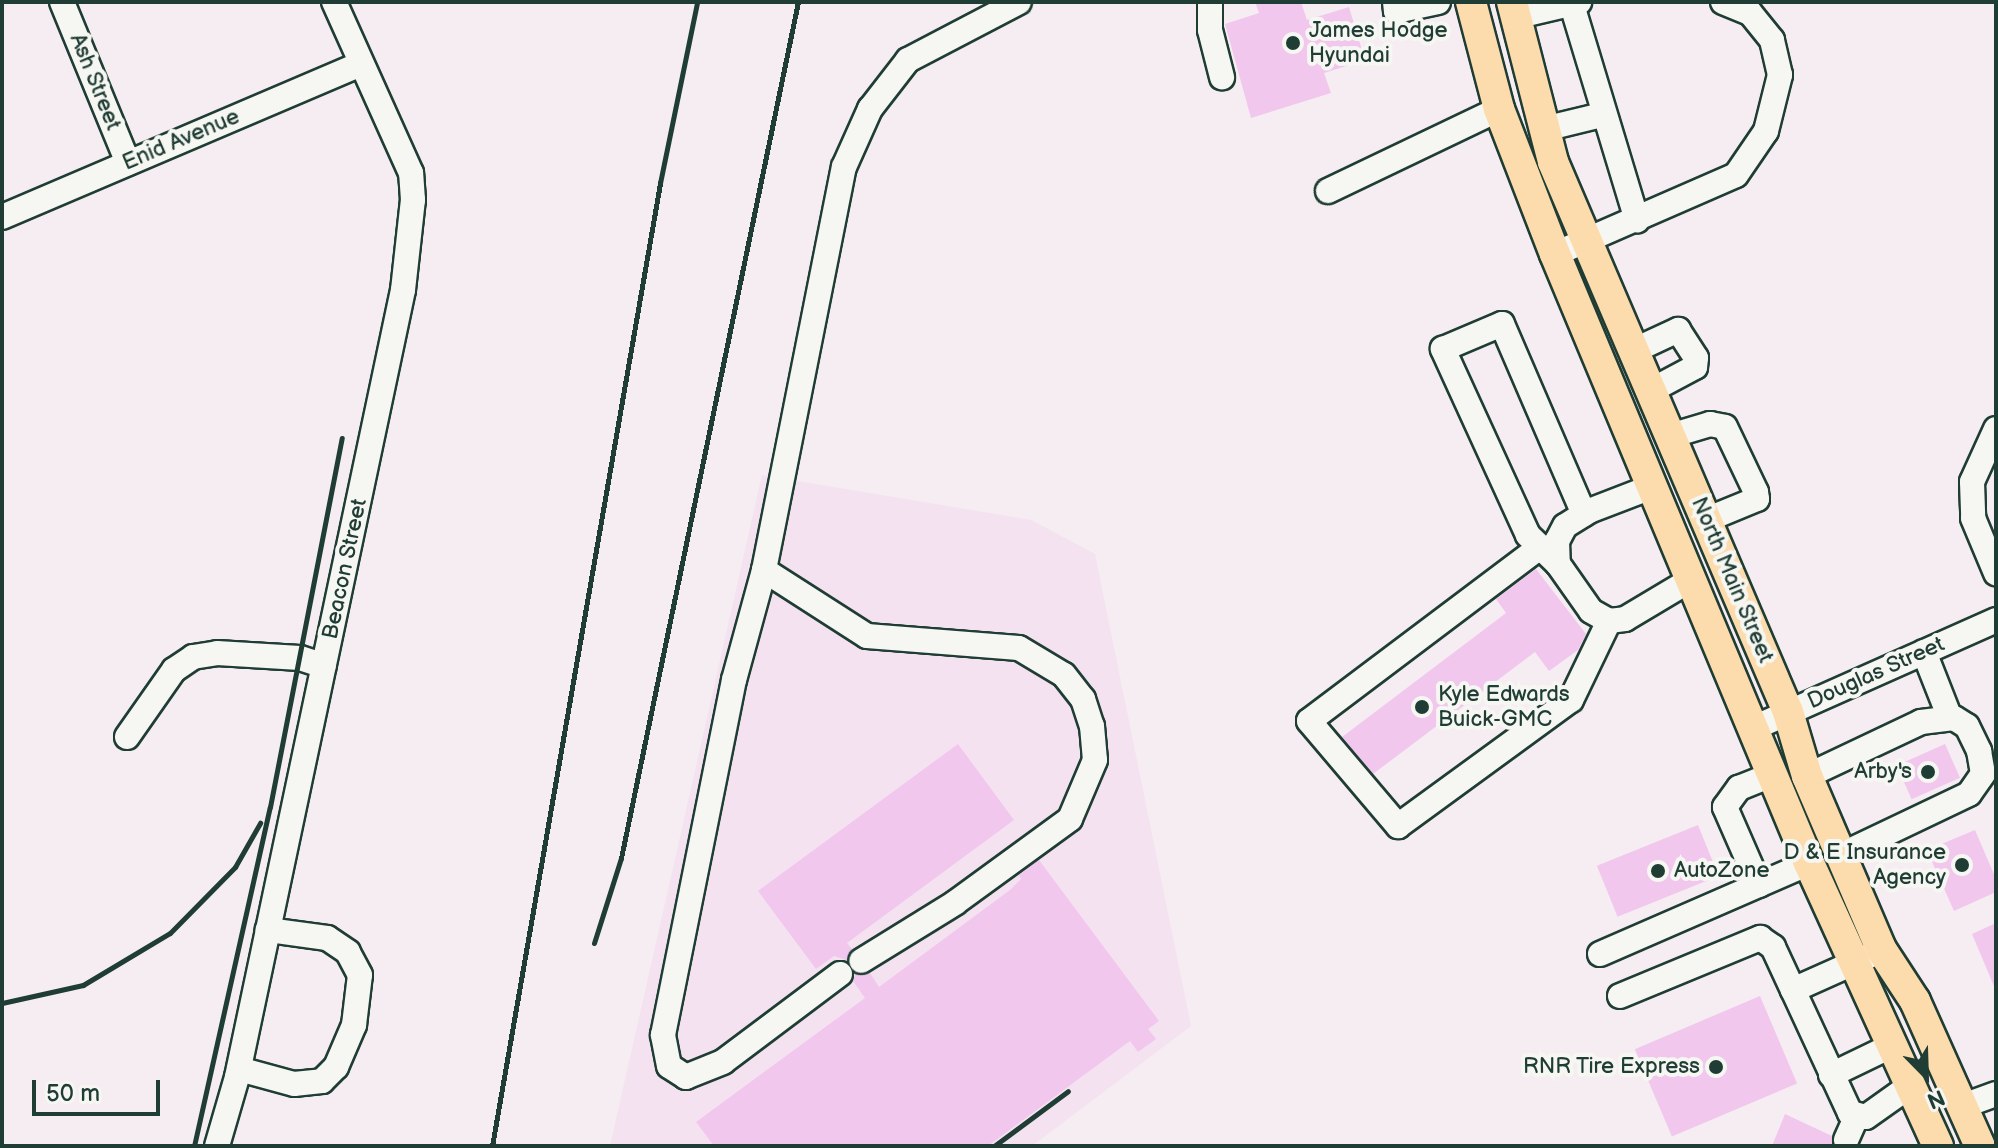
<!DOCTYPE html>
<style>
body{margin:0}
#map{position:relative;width:1998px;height:1148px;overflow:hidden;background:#f5edf1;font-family:"Balsamiq Sans",sans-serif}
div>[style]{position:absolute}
.built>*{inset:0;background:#f4e2f0}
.building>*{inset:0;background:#f2c7ed;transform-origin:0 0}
.roads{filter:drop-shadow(2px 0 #1f3d34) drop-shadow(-2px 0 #1f3d34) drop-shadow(0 2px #1f3d34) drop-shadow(0 -2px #1f3d34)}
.minor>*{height:24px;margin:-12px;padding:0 12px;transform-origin:12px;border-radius:12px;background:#f6f6f2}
.major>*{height:30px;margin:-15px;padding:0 15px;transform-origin:15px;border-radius:15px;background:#fcdcac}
.rail>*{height:5px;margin:-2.5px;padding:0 2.5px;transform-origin:2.5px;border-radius:2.5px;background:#1f3d34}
.dots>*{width:22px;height:22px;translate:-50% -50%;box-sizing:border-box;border:4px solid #f6f6f2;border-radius:50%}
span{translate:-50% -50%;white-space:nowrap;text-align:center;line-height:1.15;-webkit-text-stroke:8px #f6f6f2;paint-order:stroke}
.poi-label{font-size:22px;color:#1f3d34}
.left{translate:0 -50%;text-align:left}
.right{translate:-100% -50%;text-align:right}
.street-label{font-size:22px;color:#1f3d34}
.frame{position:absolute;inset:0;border:4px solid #1f3d34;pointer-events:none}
.north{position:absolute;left:1886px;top:1036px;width:80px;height:80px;-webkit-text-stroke:6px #f6f6f2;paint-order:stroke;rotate:157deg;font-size:22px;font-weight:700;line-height:32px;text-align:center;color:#1f3d34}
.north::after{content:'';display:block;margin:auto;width:28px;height:36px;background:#1f3d34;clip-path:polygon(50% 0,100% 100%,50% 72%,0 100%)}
.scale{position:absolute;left:32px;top:1080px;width:128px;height:36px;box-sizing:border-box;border:4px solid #1f3d34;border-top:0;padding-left:10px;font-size:24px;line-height:28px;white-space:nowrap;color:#1f3d34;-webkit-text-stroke:6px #f6f6f2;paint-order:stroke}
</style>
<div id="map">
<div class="built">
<div style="clip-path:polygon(762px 475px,1031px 520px,1095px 554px,1191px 1026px,1032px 1146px,610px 1146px)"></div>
</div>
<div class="building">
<div style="clip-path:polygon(1255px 2px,1301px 2px,1307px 20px,1349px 7px,1365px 60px,1324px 73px,1331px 93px,1251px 118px,1225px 24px,1259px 13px)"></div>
<div style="clip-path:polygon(1536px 569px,1586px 634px,1578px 650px,1549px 671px,1535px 652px,1373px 774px,1342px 737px,1506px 613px,1496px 599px)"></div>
<div style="clip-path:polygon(958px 744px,1014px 820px,847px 943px,852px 949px,846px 960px,834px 956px,816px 969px,758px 891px)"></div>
<div style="left:1945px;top:744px;width:37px;height:53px;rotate:66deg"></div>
<div style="left:1698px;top:825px;width:55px;height:109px;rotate:68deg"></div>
<div style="clip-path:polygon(1975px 830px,1996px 879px,1996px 892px,1954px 911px,1927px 850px)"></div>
<div style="clip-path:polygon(1039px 860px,1159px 1021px,1148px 1029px,1156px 1039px,1138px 1052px,1130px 1041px,988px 1146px,714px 1146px,696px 1122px,865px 998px,853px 981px,855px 974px,870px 973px,879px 987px,1010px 890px,1021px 879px,1019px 875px)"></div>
<div style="clip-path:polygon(1996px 923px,1996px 991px,1972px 934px)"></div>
<div style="left:1760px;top:996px;width:95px;height:136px;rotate:67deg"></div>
<div style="clip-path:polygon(1785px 1114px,1832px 1136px,1833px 1146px,1772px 1146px)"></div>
</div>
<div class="roads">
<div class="minor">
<div style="left:62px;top:2px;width:174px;rotate:67.7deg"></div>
<div style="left:1210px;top:2px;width:28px;rotate:90deg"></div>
<div style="left:1210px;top:30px;width:49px;rotate:75.7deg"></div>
<div style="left:1395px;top:2px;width:9px;rotate:84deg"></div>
<div style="left:1396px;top:11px;width:43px;rotate:-12.1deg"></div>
<div style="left:1572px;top:5px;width:225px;rotate:73.2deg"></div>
<div style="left:1514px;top:17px;width:67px;rotate:-13deg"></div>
<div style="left:1544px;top:129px;width:60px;rotate:-13.6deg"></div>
<div style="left:1328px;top:191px;width:190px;rotate:-25.6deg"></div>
<div style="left:2px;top:217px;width:389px;rotate:-23.1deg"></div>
<div style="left:1555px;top:254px;width:197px;rotate:-23.6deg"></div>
<div style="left:1736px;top:175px;width:53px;rotate:-55.7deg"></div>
<div style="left:1766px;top:131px;width:58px;rotate:-76deg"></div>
<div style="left:1780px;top:75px;width:36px;rotate:-103deg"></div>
<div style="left:1772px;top:40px;width:35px;rotate:-129deg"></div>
<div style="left:1750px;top:13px;width:29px;rotate:-158deg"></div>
<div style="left:1633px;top:351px;width:50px;rotate:-25deg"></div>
<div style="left:1678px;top:330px;width:33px;rotate:57deg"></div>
<div style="left:1696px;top:358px;width:9px;rotate:96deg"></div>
<div style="left:1695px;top:367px;width:51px;rotate:151.9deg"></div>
<div style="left:1996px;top:429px;width:58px;rotate:114.4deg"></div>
<div style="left:1972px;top:482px;width:36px;rotate:88deg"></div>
<div style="left:1973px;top:518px;width:60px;rotate:67.3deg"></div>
<div style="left:1670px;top:436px;width:42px;rotate:-16.7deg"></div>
<div style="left:1710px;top:424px;width:15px;rotate:11deg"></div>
<div style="left:1725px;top:427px;width:72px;rotate:64.5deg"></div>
<div style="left:1756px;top:492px;width:7px;rotate:82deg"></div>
<div style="left:1757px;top:499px;width:55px;rotate:157.6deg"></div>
<div style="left:1654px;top:486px;width:70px;rotate:159deg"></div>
<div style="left:1589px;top:511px;width:28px;rotate:148deg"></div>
<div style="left:1565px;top:526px;width:17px;rotate:118deg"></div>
<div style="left:1557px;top:541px;width:23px;rotate:88deg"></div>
<div style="left:1558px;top:564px;width:57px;rotate:54.9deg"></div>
<div style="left:1591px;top:611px;width:21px;rotate:29deg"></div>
<div style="left:1609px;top:621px;width:16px;rotate:-7deg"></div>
<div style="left:1625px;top:619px;width:78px;rotate:-30.8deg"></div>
<div style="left:1540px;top:547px;width:289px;rotate:143deg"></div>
<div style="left:1309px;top:721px;width:138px;rotate:49.7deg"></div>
<div style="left:1398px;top:826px;width:214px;rotate:-36.1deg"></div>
<div style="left:1571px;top:700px;width:88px;rotate:-64.3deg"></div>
<div style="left:1558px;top:564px;width:42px;rotate:-136deg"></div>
<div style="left:1528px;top:535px;width:205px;rotate:-114.6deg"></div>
<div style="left:1443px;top:349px;width:64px;rotate:-23deg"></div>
<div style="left:1502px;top:324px;width:207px;rotate:66.7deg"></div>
<div style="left:764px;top:570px;width:411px;rotate:-78.8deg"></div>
<div style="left:844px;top:167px;width:64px;rotate:-65.9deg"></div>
<div style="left:870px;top:109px;width:62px;rotate:-52.2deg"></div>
<div style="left:908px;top:60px;width:125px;rotate:-27.6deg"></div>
<div style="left:1924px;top:652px;width:71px;rotate:68.5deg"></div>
<div style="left:1756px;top:727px;width:263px;rotate:-24deg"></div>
<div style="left:127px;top:737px;width:82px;rotate:-55deg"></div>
<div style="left:174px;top:670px;width:23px;rotate:-34deg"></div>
<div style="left:193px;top:657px;width:24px;rotate:-9deg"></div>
<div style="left:217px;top:653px;width:83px;rotate:3.4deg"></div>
<div style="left:300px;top:658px;width:25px;rotate:18deg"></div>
<div style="left:1807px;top:776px;width:126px;rotate:-25.3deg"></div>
<div style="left:1921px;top:722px;width:33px;rotate:-7deg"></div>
<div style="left:1954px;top:718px;width:15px;rotate:32deg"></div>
<div style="left:1967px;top:726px;width:28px;rotate:64deg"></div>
<div style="left:1979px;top:751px;width:23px;rotate:80deg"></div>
<div style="left:1983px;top:774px;width:24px;rotate:125deg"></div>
<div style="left:1969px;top:794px;width:142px;rotate:154.5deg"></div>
<div style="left:1759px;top:885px;width:85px;rotate:-113.6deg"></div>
<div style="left:1725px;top:807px;width:24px;rotate:-54deg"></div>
<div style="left:1739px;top:788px;width:38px;rotate:-22deg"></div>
<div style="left:1600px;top:954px;width:228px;rotate:-23.5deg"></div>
<div style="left:840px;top:974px;width:146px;rotate:143.1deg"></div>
<div style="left:723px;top:1062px;width:40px;rotate:158deg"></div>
<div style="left:686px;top:1077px;width:20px;rotate:-147deg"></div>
<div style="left:669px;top:1066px;width:32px;rotate:-101deg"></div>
<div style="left:663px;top:1035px;width:362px;rotate:-78.7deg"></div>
<div style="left:734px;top:680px;width:114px;rotate:-74.7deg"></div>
<div style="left:764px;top:570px;width:122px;rotate:32.7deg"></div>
<div style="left:867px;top:636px;width:152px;rotate:4.5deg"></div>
<div style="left:1019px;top:648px;width:52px;rotate:31deg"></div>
<div style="left:1064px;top:675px;width:31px;rotate:52deg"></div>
<div style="left:1083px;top:699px;width:28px;rotate:72deg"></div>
<div style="left:1092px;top:726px;width:34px;rotate:85deg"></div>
<div style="left:1095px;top:760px;width:64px;rotate:113deg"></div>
<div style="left:1070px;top:819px;width:142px;rotate:143.9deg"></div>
<div style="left:955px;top:903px;width:110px;rotate:148.3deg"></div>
<div style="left:1793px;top:990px;width:136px;rotate:65.1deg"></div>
<div style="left:1850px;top:1113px;width:16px;rotate:14deg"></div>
<div style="left:1866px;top:1117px;width:55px;rotate:-35.4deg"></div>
<div style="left:1620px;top:996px;width:152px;rotate:-22.5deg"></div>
<div style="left:1760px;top:938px;width:16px;rotate:35deg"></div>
<div style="left:1773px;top:947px;width:47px;rotate:65.1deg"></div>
<div style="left:1793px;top:990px;width:83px;rotate:-24.1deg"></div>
<div style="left:239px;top:1069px;width:57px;rotate:15.3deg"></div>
<div style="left:294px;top:1084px;width:28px;rotate:-6deg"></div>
<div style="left:322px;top:1081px;width:20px;rotate:-45deg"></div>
<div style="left:336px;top:1067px;width:46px;rotate:-66.8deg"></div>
<div style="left:354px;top:1025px;width:50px;rotate:-83.2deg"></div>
<div style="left:360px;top:975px;width:26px;rotate:-118deg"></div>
<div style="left:348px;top:952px;width:25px;rotate:-146deg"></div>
<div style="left:327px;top:938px;width:60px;rotate:-172.3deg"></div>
<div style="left:1831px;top:1075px;width:69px;rotate:-25.8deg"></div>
<div style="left:1963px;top:1106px;width:35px;rotate:-20deg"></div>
<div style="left:1846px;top:1140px;width:27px;rotate:-66deg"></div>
<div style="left:217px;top:1146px;width:72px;rotate:-73.8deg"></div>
<div style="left:237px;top:1077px;width:804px;rotate:-78.09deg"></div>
<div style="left:403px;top:290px;width:91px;rotate:-83.7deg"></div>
<div style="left:413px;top:200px;width:27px;rotate:-94deg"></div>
<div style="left:411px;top:173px;width:188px;rotate:-114.2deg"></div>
</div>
<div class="major">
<div style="left:1471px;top:2px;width:111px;rotate:75.3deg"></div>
<div style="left:1499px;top:109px;width:155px;rotate:68.9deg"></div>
<div style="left:1555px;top:254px;width:660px;rotate:67.36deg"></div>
<div style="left:1809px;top:863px;width:311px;rotate:65.5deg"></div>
<div style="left:1512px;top:2px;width:165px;rotate:75.6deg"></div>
<div style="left:1553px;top:162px;width:598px;rotate:66.86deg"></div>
<div style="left:1788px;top:712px;width:67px;rotate:73.5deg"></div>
<div style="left:1807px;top:776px;width:188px;rotate:66.8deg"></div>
<div style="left:1881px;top:949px;width:62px;rotate:56.8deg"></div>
<div style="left:1915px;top:1001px;width:159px;rotate:65.9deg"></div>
</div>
</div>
<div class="rail">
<div style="left:594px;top:943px;width:89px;rotate:-72.4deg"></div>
<div style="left:621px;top:858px;width:874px;rotate:-78.32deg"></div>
<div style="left:2px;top:1003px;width:83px;rotate:-12.5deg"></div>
<div style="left:83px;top:985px;width:101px;rotate:-30.9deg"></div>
<div style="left:170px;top:933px;width:93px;rotate:-45.4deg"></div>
<div style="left:235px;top:867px;width:51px;rotate:-60.4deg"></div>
<div style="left:194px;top:1146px;width:347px;rotate:-77.4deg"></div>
<div style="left:270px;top:807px;width:376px;rotate:-79deg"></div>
<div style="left:492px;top:1146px;width:978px;rotate:-80.1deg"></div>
<div style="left:660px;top:183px;width:185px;rotate:-78.4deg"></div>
<div style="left:994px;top:1146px;width:92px;rotate:-36.6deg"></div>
</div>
<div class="dots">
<div style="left:1293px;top:43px;background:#1f3d34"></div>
<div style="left:1422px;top:707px;background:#1f3d34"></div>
<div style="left:1928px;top:772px;background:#1f3d34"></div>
<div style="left:1962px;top:865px;background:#1f3d34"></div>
<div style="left:1658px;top:871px;background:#1f3d34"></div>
<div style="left:1716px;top:1067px;background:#1f3d34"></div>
</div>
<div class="poi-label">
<span class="left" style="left:1309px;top:43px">James Hodge<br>Hyundai</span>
<span class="left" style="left:1438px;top:707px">Kyle Edwards<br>Buick-GMC</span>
<span class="right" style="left:1912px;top:772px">Arby's</span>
<span class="right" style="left:1946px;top:865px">D &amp; E Insurance<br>Agency</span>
<span class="left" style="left:1674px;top:871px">AutoZone</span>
<span class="right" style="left:1700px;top:1067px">RNR Tire Express</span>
</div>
<div class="street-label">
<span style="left:95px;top:82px;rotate:68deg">Ash Street</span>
<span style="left:181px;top:140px;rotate:-23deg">Enid Avenue</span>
<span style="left:345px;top:569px;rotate:-78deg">Beacon Street</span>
<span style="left:1732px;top:580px;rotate:67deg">North Main Street</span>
<span style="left:1876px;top:673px;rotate:-24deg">Douglas Street</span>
</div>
<div class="frame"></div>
<div class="north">N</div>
<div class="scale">50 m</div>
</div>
